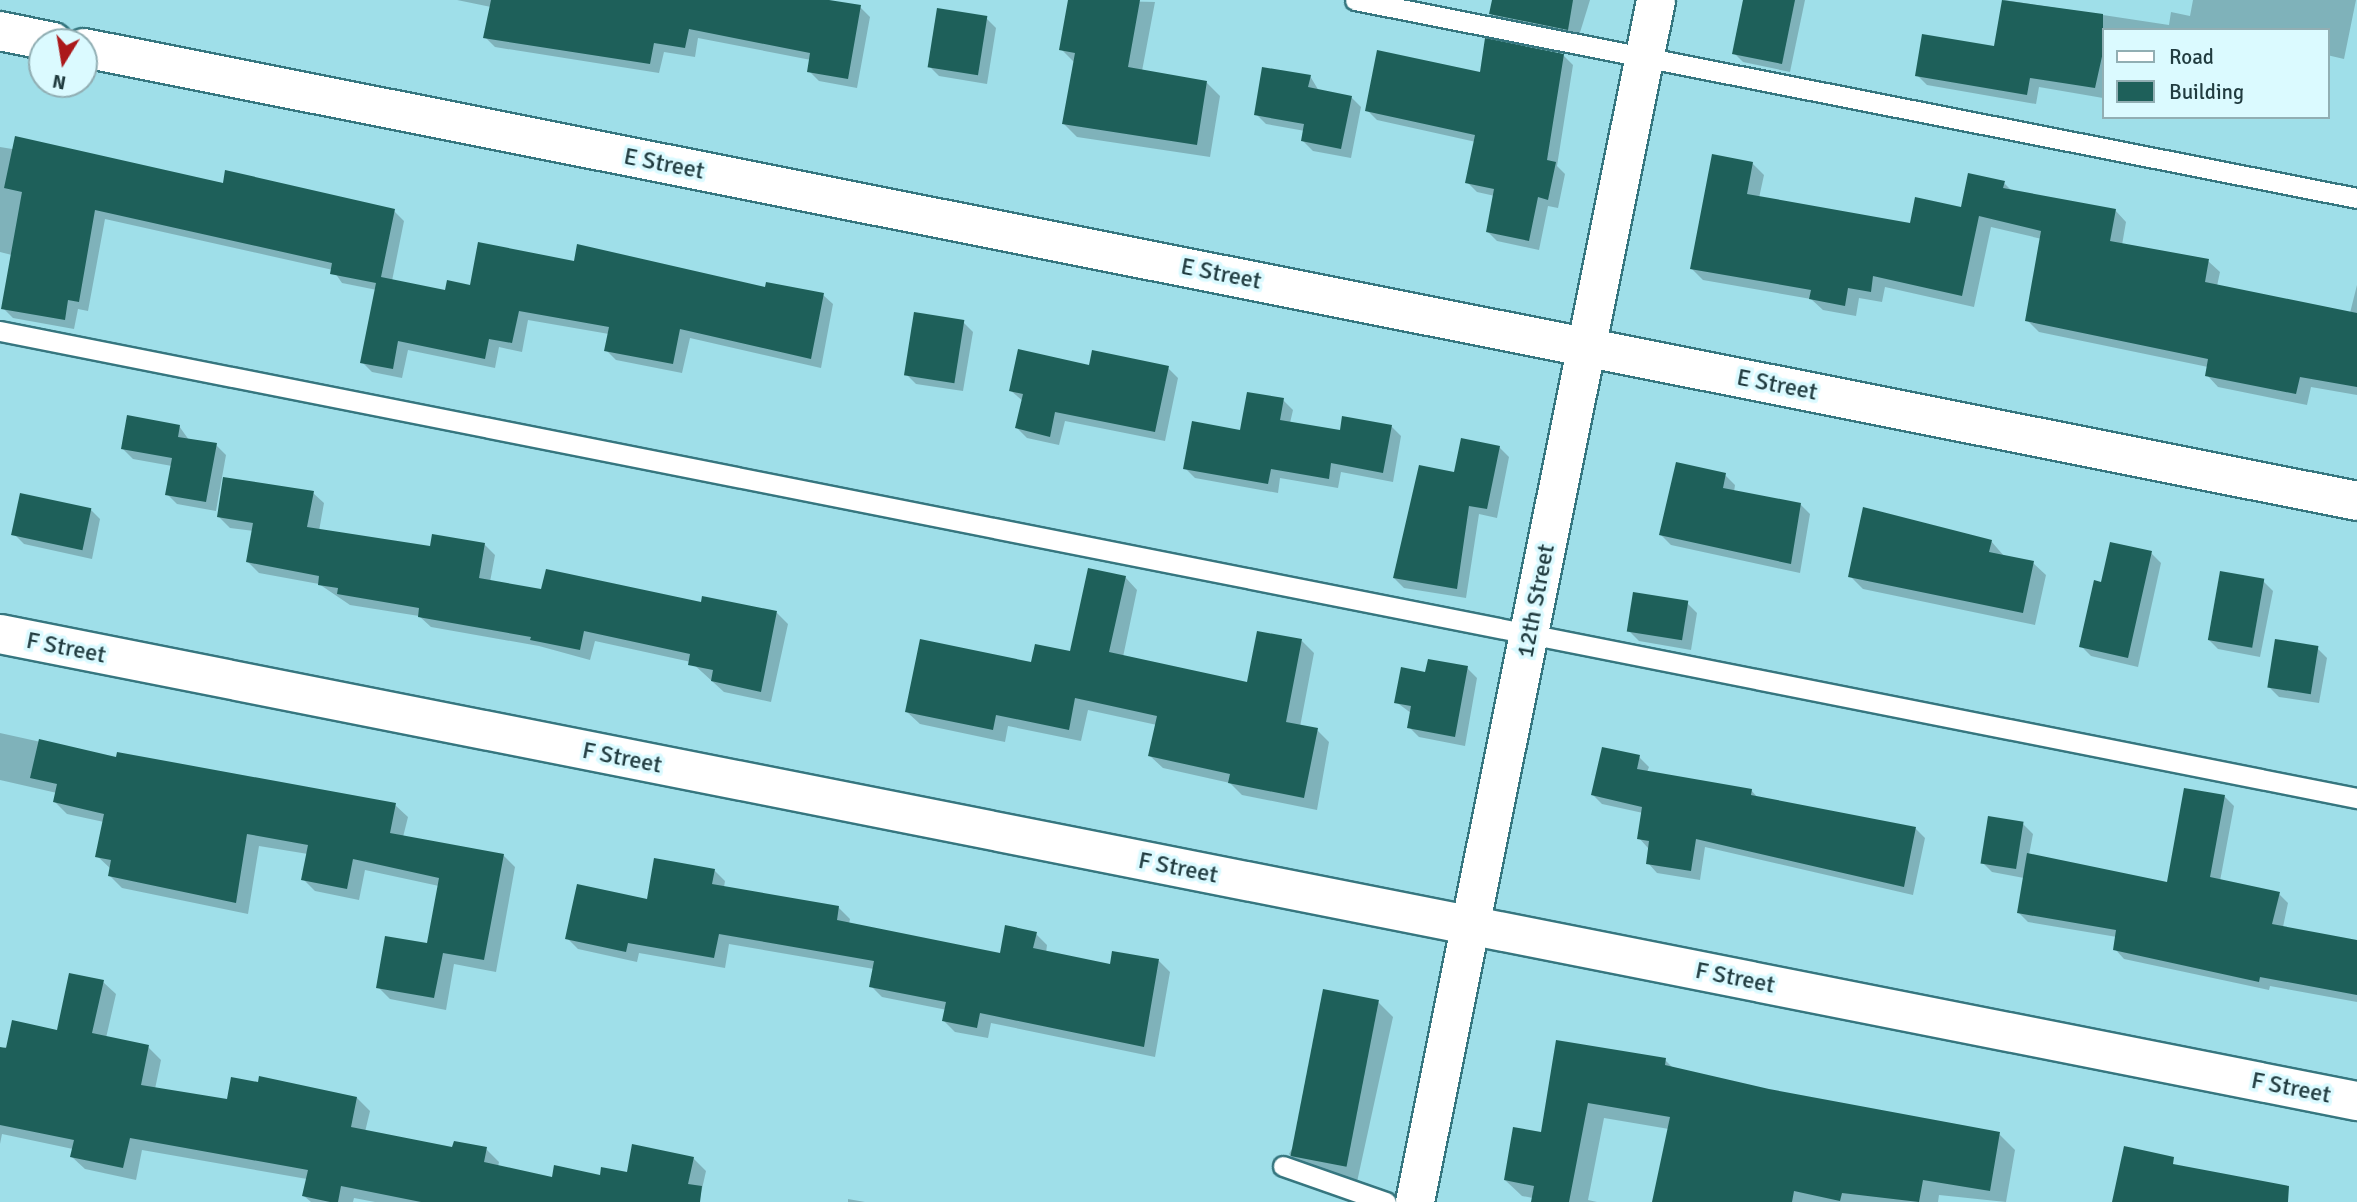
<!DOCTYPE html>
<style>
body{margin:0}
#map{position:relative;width:2357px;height:1202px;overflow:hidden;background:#9fdfe9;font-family:Signika,sans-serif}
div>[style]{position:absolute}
.shadow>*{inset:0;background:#0003}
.building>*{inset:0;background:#1e605a;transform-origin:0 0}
.roads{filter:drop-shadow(2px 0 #36767f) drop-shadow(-2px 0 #36767f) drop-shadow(0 2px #36767f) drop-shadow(0 -2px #36767f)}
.service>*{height:19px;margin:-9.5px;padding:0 9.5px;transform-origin:9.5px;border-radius:9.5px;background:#fff}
.minor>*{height:38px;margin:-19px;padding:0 19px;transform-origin:19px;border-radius:19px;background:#fff}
.tertiary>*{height:38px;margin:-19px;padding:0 19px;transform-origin:19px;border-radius:19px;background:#fff}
span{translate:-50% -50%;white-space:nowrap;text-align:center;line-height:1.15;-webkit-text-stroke:7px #dbfaff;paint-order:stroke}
.street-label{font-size:24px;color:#213c40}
.legend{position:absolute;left:2102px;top:28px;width:228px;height:91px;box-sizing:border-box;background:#dbfaff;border:2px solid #91aeb3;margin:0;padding:9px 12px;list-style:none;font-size:21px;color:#213c40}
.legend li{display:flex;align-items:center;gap:14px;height:35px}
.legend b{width:35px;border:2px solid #91aeb3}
.north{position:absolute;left:28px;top:28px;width:70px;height:70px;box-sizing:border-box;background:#dbfaff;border:2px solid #91aeb3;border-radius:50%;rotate:191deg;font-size:19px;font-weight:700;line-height:28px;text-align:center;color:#213c40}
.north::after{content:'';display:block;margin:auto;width:24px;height:32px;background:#ab191b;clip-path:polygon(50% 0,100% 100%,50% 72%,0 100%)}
</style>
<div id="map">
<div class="shadow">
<div style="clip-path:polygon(457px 0,818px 0,860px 7px,870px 17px,857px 88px,819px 81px,809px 71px,811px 60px,698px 38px,695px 57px,664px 52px,659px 73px,495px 47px,485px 37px,491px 7px)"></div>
<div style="clip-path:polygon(1070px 0,1155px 2px,1142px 71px,1207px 83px,1220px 96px,1210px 157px,1077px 137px,1064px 124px,1075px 63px,1061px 49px)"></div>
<div style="clip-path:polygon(1493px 0,1590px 0,1578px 39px,1501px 23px,1491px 13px)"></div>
<div style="clip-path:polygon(1746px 0,1805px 0,1790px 72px,1743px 62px,1734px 53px)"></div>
<div style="clip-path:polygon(2004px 0,2169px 25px,2171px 12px,2190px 16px,2193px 0,2356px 0,2344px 59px,2327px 55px,2327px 30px,2103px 30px,2103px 98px,2039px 87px,2036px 104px,1927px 85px,1917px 75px,1996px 48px)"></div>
<div style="clip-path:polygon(986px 18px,996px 28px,987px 84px,939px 76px,929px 66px)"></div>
<div style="clip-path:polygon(1563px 55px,1573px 65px,1557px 166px,1565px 174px,1558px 208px,1548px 206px,1539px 250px,1497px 241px,1487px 231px,1495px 196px,1477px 192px,1467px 182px,1476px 142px,1377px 120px,1367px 110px)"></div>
<div style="clip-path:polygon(1310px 76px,1319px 91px,1351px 97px,1361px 107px,1351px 158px,1313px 151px,1303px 141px,1305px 131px,1266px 124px,1256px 114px)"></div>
<div style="clip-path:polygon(0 147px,394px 211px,404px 221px,392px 281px,446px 292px,576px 263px,823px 295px,833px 304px,821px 368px,690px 338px,682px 373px,616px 360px,606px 350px,609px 334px,528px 320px,522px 352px,499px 347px,495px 368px,408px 350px,402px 378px,372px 372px,362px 362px,377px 290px,342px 283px,333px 270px,105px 219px,88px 311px,78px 309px,74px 329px,13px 318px,3px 308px,12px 255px,0 252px)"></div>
<div style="clip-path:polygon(1752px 163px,1764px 175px,1759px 198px,1911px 225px,1962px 209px,2004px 183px,2013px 192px,2115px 210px,2126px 222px,2122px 245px,2208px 261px,2220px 272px,2217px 286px,2350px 313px,2357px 285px,2357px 395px,2311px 387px,2307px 405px,2218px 387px,2207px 375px,2208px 367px,2039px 332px,2027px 320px,2042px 239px,1991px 227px,1974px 307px,1885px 287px,1882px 302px,1859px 298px,1856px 316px,1823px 310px,1811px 299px,1703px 280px,1692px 269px)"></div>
<div style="clip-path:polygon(963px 322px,973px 332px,963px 391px,916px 384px,906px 374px)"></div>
<div style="clip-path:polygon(1168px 368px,1178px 378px,1165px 441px,1065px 421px,1059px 445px,1027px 438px,1017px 428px,1023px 401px,1011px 391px)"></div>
<div style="clip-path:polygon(1283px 400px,1293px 410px,1290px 423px,1342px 432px,1391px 426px,1401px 436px,1393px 482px,1341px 472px,1338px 488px,1280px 478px,1278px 493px,1195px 478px,1185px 468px)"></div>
<div style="clip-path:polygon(179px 426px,189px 440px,216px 445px,226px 455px,216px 511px,177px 504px,167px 494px,172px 466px,133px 459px,123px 449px)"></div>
<div style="clip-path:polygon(1499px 447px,1509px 457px,1497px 518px,1479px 514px,1466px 598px,1404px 588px,1394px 578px,1455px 474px)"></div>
<div style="clip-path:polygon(1725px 475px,1735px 485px,1734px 492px,1800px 504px,1810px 514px,1800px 573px,1671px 545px,1661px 535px)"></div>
<div style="clip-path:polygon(313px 493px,324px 503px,319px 531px,431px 548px,484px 544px,495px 555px,490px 582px,543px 591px,777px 613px,788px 624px,771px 702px,724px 692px,691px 662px,595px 641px,590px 660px,539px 646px,431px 627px,419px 616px,350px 605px,319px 584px,259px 573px,248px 562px,254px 531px,230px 528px,219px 517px)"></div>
<div style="clip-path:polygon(90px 509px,100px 519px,92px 559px,24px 544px,14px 534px)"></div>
<div style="clip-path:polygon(1864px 509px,1991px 541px,2004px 556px,2033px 563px,2046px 575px,2035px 625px,1863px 589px,1850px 576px)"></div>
<div style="clip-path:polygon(2151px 553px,2161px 563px,2138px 667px,2091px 656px,2081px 646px,2103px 584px)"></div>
<div style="clip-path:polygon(1125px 577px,1137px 590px,1123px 657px,1249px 684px,1302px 641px,1314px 653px,1300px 727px,1317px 730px,1329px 742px,1317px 810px,1242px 795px,1230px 783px,1163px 768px,1150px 756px,1157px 725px,1088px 710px,1081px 741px,1008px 726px,1005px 742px,920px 724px,907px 712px,1071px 653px)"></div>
<div style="clip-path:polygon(2263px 581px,2273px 591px,2260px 657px,2218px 649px,2208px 639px)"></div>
<div style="clip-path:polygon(1687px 603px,1697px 613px,1691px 650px,1639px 641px,1629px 631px)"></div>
<div style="clip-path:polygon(2317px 648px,2327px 658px,2319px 703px,2279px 697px,2269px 687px)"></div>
<div style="clip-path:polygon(1467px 668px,1477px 678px,1465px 746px,1419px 737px,1409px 727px,1411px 713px,1396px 702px,1426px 674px)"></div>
<div style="clip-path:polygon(0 733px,118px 759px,395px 805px,408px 817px,403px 837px,503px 855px,515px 867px,496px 972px,454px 964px,446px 1010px,390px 999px,378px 987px,428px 945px,439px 886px,365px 870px,359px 900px,315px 891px,303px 879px,308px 854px,259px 846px,248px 914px,122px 888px,110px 876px,111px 869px,97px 856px,104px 822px,67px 814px,55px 802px,57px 793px,0 780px)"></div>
<div style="clip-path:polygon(1639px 757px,1649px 767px,1647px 772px,1751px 790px,1758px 798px,1916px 829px,1925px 838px,1913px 895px,1705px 847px,1700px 880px,1657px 873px,1648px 863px,1648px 848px,1639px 838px,1643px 813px,1602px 804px,1593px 795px)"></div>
<div style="clip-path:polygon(2224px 796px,2234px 806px,2220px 881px,2279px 894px,2288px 903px,2283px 927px,2357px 942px,2357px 1002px,2270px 986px,2269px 990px,2124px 959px,2115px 949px,2117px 937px,2028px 922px,2018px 912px,2024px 878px,1992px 872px,1982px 862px,2023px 824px,2033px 834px,2029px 855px,2168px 884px)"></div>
<div style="clip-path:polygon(714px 870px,725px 881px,724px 887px,838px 907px,850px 919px,849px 924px,1001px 955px,1036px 934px,1047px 945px,1046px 953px,1111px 966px,1159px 961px,1170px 972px,1155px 1057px,991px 1023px,988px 1038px,955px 1032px,944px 1021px,947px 1010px,882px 997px,871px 986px,874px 969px,729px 944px,725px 968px,639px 953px,637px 962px,578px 949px,567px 938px)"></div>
<div style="clip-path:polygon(103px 982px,116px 994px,106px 1038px,148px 1047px,161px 1060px,155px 1089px,228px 1101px,357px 1098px,370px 1111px,365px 1132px,454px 1150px,486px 1149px,499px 1162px,498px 1167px,554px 1179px,628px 1174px,693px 1158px,706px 1171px,699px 1202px,375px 1202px,354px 1198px,353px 1202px,311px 1202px,304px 1196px,307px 1179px,142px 1150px,136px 1180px,85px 1169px,72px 1157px,73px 1149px,2px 1134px,0 1144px,0 1049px,58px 1032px)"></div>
<div style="clip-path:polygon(1378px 1002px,1393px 1017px,1357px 1182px,1304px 1169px,1289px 1154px)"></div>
<div style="clip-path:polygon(1558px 1042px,1665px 1060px,1673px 1068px,1769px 1090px,1999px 1134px,2015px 1150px,2006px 1202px,1939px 1195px,1938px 1202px,1760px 1202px,1669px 1129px,1604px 1118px,1588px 1200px,1597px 1202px,1533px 1202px,1533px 1198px,1522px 1196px,1505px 1180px,1542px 1134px)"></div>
<div style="clip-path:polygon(848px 1199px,865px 1202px,848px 1202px)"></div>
</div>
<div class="building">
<div style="clip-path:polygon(491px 0,829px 0,861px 5px,848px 79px,807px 72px,810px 53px,689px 29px,685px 48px,654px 43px,650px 64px,483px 38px)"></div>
<div style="clip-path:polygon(1068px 0,1140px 0,1128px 67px,1207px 81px,1197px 145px,1062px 124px,1075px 53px,1059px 50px)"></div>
<div style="clip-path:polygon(1492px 0,1573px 0,1568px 30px,1489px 14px)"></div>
<div style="clip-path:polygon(1743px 0,1795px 0,1782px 64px,1732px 54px)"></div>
<div style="clip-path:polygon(2002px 0,2103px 14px,2103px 52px,2095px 88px,2030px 78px,2027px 95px,1915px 76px,1922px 34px,1994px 46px)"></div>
<div style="left:937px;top:8px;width:51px;height:60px;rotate:9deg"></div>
<div style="clip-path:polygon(1485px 38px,1564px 54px,1547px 160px,1556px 162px,1548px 200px,1538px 197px,1529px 241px,1486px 232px,1494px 189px,1465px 183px,1475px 135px,1365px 111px,1377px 50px,1480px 72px)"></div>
<div style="clip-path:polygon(1262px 67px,1311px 75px,1308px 87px,1352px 96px,1341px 149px,1301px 141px,1304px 124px,1254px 115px)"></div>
<div style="clip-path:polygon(15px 136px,223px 183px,225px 170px,395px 209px,381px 277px,445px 290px,447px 280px,470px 285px,478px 242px,574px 261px,577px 244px,765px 287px,766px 282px,824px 293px,811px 359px,680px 329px,673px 364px,604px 351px,609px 327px,519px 311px,512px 343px,489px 339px,485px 359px,398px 341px,393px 369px,360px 363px,376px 283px,330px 274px,332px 263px,95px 210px,79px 302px,68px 300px,65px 320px,1px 309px,22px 192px,4px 188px)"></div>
<div style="clip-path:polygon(1712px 154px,1753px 162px,1747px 194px,1910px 223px,1915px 197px,1961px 207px,1968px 173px,2005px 181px,2003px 188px,2116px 209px,2110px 241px,2209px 259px,2205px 282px,2357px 313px,2357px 387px,2300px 377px,2296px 394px,2205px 376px,2208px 359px,2025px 321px,2041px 231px,1979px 216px,1962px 296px,1873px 276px,1871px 292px,1848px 288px,1845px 306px,1809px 299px,1811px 290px,1690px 269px)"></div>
<div style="left:914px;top:312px;width:51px;height:64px;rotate:9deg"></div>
<div style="clip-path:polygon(1018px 349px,1089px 365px,1092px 350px,1169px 366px,1155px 432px,1055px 412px,1050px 437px,1015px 428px,1023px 394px,1009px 391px)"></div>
<div style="clip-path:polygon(1247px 392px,1284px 398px,1280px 420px,1340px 430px,1342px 416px,1392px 425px,1383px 473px,1331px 463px,1329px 479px,1271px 469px,1268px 484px,1183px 469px,1192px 421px,1240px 430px)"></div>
<div style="clip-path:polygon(127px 415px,180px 425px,178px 437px,217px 443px,206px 502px,165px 495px,172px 458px,121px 449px)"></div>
<div style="clip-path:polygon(1461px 438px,1500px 446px,1487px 509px,1469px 506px,1457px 589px,1393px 578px,1419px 465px,1454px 472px)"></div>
<div style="clip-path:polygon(1676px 462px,1726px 473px,1723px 488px,1801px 503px,1791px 564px,1659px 535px)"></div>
<div style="clip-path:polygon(223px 477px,314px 491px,307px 527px,430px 546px,432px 534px,485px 543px,479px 578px,541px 589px,546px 569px,701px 602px,702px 596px,777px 611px,761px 692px,711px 681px,713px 670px,688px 665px,690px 654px,584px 631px,580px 650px,530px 640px,531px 637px,418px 617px,419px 608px,337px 594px,338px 588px,318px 585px,319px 576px,246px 562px,253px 523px,217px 517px)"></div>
<div style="left:20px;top:493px;width:73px;height:43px;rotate:12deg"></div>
<div style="clip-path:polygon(1863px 507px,1992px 540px,1989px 552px,2034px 561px,2023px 613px,1848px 577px)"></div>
<div style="clip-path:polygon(2110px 542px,2152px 551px,2128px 658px,2079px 647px,2094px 580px,2101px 582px)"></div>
<div style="clip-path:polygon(1088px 568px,1126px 576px,1109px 652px,1247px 682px,1257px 631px,1302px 639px,1286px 722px,1318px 728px,1304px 798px,1228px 783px,1230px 774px,1148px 756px,1157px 716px,1075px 698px,1069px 730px,996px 715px,993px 730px,905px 712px,920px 639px,1031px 662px,1035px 644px,1070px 651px)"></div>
<div style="left:2220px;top:571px;width:45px;height:70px;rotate:10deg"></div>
<div style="left:1633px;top:592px;width:56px;height:40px;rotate:9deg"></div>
<div style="left:2275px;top:639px;width:44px;height:49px;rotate:9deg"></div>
<div style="clip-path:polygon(1428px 659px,1468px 666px,1455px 737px,1407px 728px,1411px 706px,1394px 703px,1401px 667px,1425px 672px)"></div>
<div style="clip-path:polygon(39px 739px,116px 757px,117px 752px,396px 803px,390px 833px,504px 854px,484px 960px,443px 953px,434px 998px,376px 988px,385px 936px,427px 943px,439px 878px,353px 859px,347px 889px,301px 880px,308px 845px,247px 834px,236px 903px,108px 876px,111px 860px,95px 857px,104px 814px,53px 802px,57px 784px,30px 778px)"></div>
<div style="clip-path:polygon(1602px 747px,1640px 755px,1637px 769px,1752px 789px,1751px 795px,1916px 827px,1904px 887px,1696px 839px,1691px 871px,1646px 864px,1649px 841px,1637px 839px,1642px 807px,1591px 795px)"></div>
<div style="clip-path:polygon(2184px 788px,2225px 795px,2210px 877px,2280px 892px,2272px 924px,2357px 940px,2357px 995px,2260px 977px,2259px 982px,2113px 950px,2116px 930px,2017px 913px,2027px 853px,2167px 882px)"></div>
<div style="left:1988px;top:816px;width:36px;height:48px;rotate:9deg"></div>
<div style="clip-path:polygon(654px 858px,715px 869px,712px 884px,839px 906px,837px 920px,1000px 953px,1005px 925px,1037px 932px,1033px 948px,1110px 964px,1112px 951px,1159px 959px,1144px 1047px,980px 1013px,977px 1028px,942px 1021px,946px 1002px,869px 987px,874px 961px,719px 934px,714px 958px,628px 943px,626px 952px,565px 939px,577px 884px,647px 899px)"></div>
<div style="clip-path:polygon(69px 973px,104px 980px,92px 1033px,149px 1045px,141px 1085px,227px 1099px,231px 1077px,258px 1082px,259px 1076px,357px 1097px,351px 1127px,452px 1147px,454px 1141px,487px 1147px,484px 1162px,552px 1177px,554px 1165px,600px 1175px,601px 1167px,627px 1172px,632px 1144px,694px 1157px,688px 1184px,702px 1186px,700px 1202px,421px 1202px,341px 1186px,338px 1202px,330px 1202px,302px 1196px,308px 1170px,130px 1138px,123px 1168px,70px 1157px,74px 1140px,0 1125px,0 1047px,6px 1048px,12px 1020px,57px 1030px)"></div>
<div style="left:1323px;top:989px;width:57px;height:170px;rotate:11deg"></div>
<div style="clip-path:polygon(1556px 1040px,1666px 1058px,1665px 1065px,1769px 1089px,2000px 1132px,1990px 1191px,1923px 1180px,1919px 1202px,1842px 1193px,1840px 1201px,1794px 1191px,1792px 1202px,1652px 1202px,1670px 1117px,1588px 1103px,1569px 1202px,1531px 1202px,1534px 1186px,1504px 1180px,1513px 1127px,1541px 1132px)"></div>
<div style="clip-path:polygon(2124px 1146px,2174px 1157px,2173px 1164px,2289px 1186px,2288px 1202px,2112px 1202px)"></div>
</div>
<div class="roads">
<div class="service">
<div style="left:1355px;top:0;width:1021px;rotate:11.18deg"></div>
<div style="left:0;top:331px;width:2403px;rotate:11.21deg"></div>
<div style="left:1283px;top:1166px;width:109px;rotate:19.3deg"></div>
</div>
<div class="minor">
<div style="left:0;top:634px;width:2403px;rotate:11.21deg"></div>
<div style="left:1415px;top:1202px;width:1226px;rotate:-78.66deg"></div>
</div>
<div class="tertiary">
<div style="left:0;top:31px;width:54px;rotate:11.7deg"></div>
<div style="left:84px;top:48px;width:2318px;rotate:11.27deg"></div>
</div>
</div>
<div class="street-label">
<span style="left:664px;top:164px;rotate:11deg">E Street</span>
<span style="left:1221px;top:274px;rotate:11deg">E Street</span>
<span style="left:1777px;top:385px;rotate:11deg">E Street</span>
<span style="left:1536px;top:601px;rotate:-79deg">12th Street</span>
<span style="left:66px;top:648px;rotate:11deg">F Street</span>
<span style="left:622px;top:758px;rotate:11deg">F Street</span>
<span style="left:1178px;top:868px;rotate:11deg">F Street</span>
<span style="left:1735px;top:978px;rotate:11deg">F Street</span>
<span style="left:2291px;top:1088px;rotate:11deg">F Street</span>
</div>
<ul class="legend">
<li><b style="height:9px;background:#fff"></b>Road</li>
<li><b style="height:19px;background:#1e605a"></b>Building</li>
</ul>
<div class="north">N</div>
</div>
